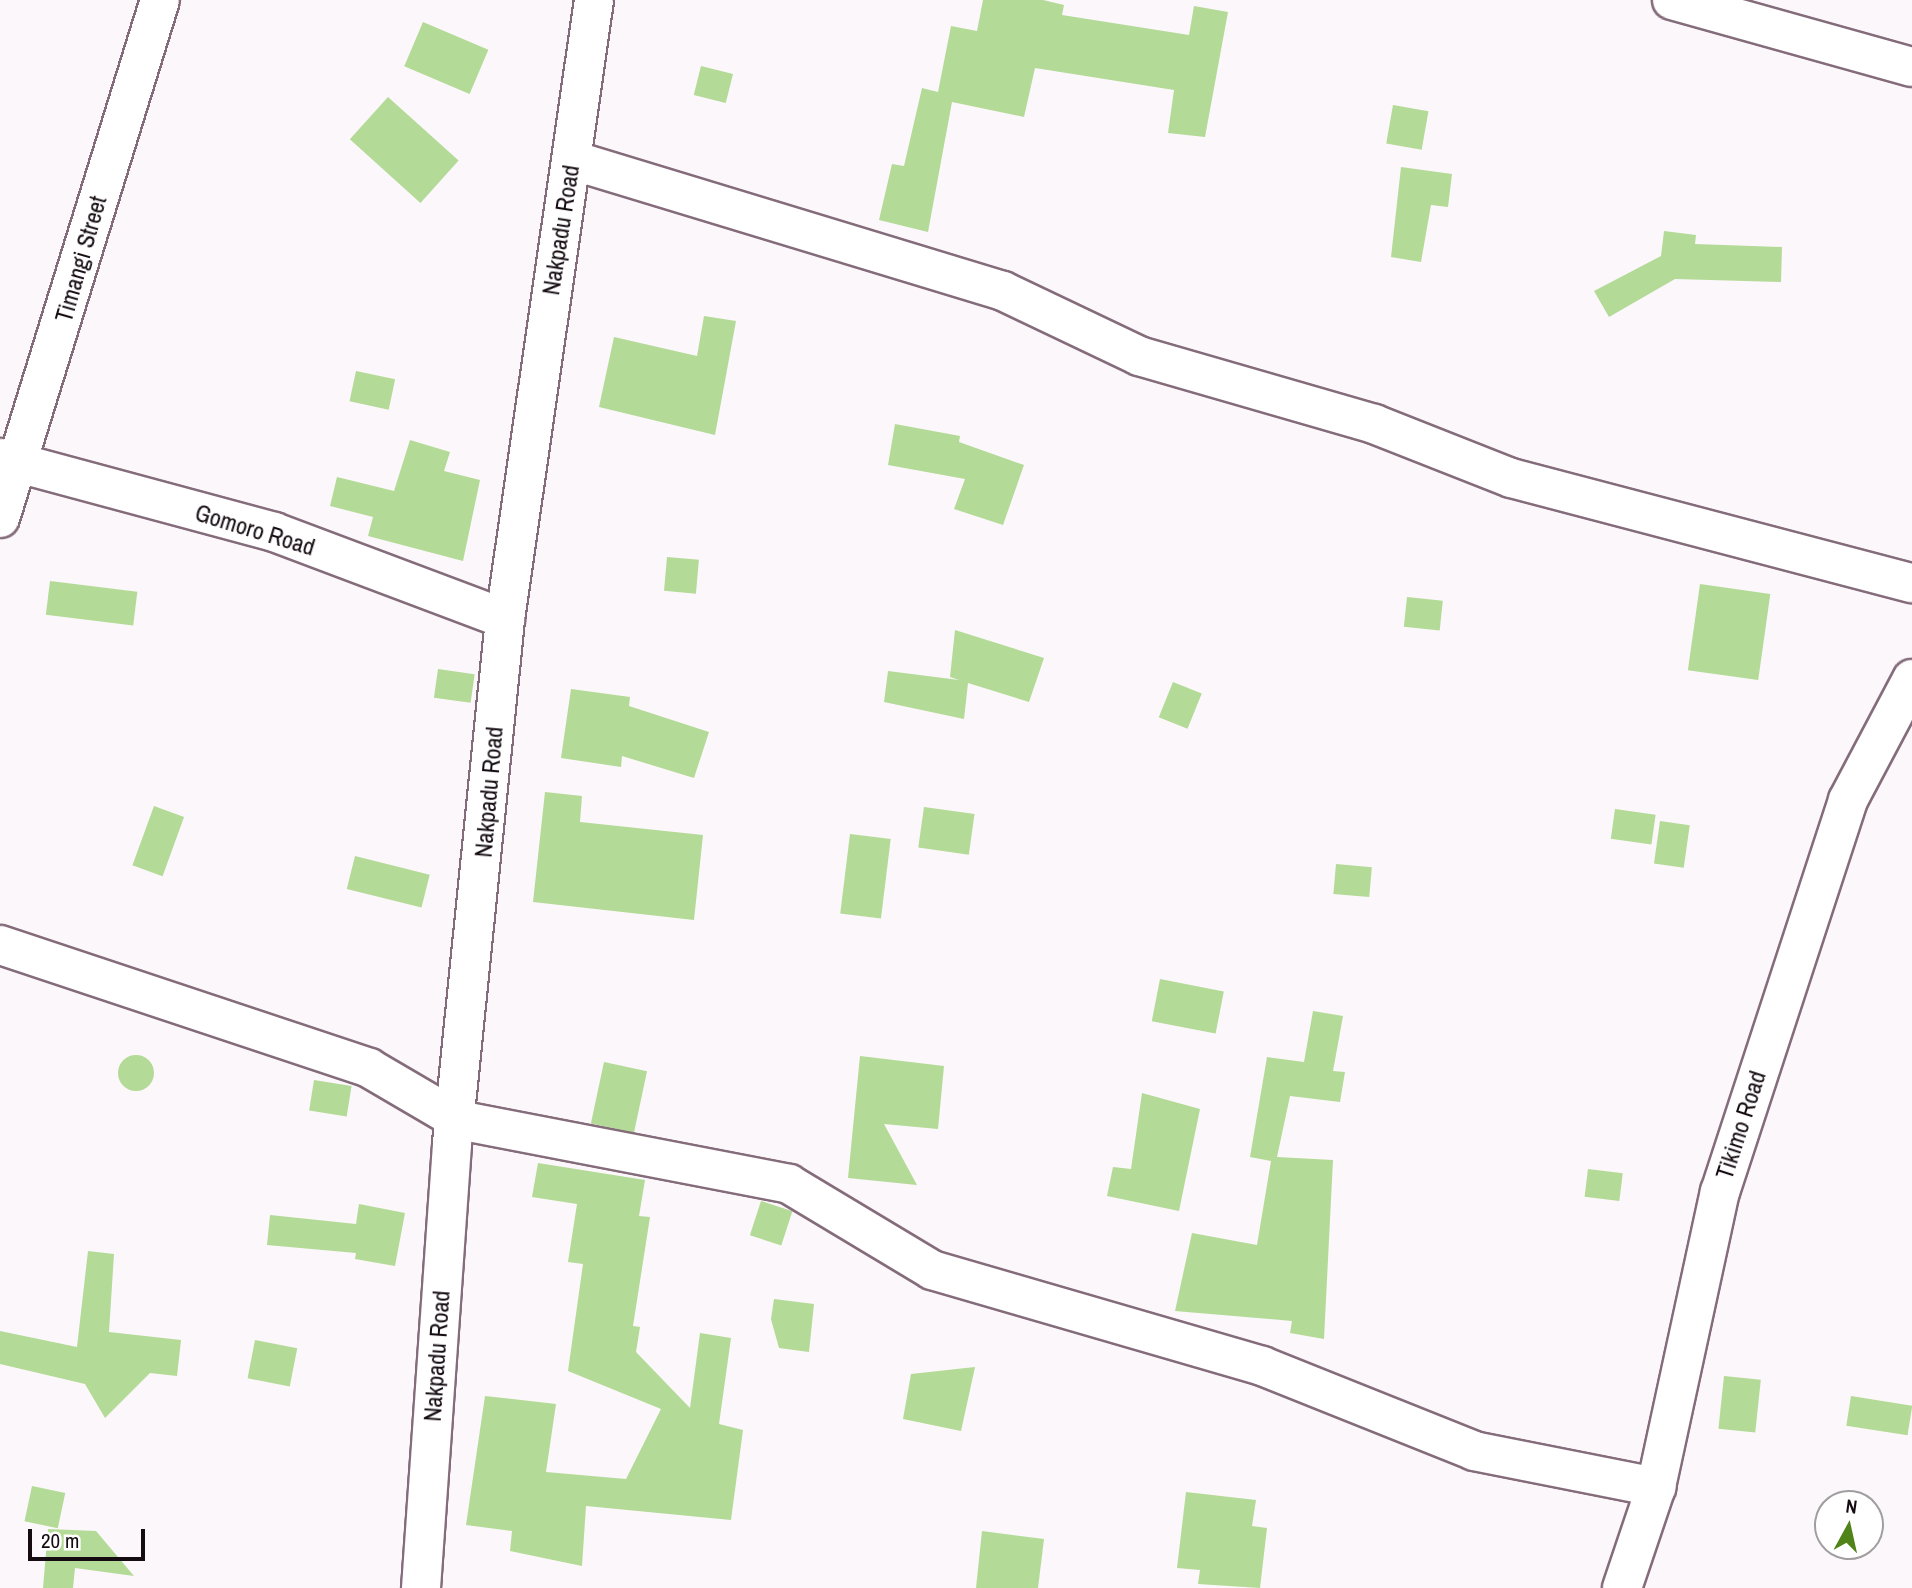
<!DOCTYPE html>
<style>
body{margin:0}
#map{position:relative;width:1912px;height:1588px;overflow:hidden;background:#fcf7fa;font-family:"Archivo Narrow",sans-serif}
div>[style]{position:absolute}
.building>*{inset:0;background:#b3da96;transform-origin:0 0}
.round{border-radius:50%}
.roads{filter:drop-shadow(2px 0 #846c7b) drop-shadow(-2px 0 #846c7b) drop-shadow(0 2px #846c7b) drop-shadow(0 -2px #846c7b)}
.minor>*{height:38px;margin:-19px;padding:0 19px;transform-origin:19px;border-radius:19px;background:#fff}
span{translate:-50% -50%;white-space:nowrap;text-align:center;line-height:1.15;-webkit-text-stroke:5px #fff;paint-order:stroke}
.street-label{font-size:24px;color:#150c12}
.north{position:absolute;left:1814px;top:1490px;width:70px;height:70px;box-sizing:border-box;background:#fff;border:2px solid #a19ea0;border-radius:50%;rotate:8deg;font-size:19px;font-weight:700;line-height:28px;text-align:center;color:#150c12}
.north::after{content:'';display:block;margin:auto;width:24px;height:32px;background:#518418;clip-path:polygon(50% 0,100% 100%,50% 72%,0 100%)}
.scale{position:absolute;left:28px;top:1529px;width:117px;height:32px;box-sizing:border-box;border:4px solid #150c12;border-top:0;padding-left:9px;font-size:21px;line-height:24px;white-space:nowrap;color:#150c12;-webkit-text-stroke:5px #fff;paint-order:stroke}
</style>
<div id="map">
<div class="building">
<div style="clip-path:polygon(983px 0,1043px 0,1064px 5px,1062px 15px,1189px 35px,1194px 6px,1228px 12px,1205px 137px,1168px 133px,1174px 90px,1035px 68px,1024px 117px,952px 102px,928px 232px,879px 220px,892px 164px,904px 166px,922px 88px,938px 92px,951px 26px,977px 31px)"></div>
<div style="left:423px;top:22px;width:71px;height:48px;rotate:23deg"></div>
<div style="left:701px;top:66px;width:33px;height:30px;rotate:14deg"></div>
<div style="left:388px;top:97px;width:95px;height:57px;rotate:42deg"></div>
<div style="left:1393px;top:105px;width:36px;height:39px;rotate:10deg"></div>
<div style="clip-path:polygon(1401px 167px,1452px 174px,1448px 207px,1431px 205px,1421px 262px,1391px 257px)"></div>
<div style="clip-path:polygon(1664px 231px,1696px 235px,1695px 244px,1782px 247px,1781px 282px,1675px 279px,1609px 317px,1594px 291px,1661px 256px)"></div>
<div style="clip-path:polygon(704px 316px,736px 321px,715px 435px,599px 407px,614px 337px,697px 356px)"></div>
<div style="left:356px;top:371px;width:40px;height:31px;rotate:12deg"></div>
<div style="clip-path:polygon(895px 424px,960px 436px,959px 442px,1024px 465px,1003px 525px,954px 509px,965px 479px,888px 465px)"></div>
<div style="clip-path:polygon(410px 440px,450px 452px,444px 471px,480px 480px,463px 561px,368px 536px,373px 517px,330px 506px,337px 477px,394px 491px)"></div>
<div style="left:667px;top:557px;width:32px;height:34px;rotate:5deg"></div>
<div style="left:50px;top:581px;width:88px;height:34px;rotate:7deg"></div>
<div style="left:1700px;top:584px;width:71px;height:87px;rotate:8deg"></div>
<div style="left:1407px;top:597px;width:36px;height:30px;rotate:6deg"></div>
<div style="clip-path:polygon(955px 630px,1044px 658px,1029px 702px,968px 683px,964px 719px,884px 702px,888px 671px,959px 680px,950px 677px)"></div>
<div style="left:438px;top:669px;width:37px;height:29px;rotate:8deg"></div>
<div style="left:1173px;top:682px;width:31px;height:38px;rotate:22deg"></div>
<div style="clip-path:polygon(571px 689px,630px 697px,629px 706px,709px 732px,694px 778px,622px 756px,621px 767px,561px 758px)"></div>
<div style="clip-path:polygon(545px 792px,582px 796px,580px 822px,703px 835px,694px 920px,533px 902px)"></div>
<div style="left:154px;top:806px;width:32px;height:63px;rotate:20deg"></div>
<div style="left:924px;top:807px;width:51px;height:41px;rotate:8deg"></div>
<div style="left:1615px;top:809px;width:41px;height:30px;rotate:8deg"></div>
<div style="left:1660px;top:821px;width:30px;height:43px;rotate:8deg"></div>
<div style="left:850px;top:834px;width:41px;height:80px;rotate:7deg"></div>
<div style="left:355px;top:856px;width:77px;height:34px;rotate:14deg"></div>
<div style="left:1336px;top:864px;width:36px;height:30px;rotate:5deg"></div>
<div style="left:1160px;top:979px;width:65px;height:43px;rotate:11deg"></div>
<div style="clip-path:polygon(1313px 1011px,1343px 1016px,1333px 1071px,1345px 1072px,1340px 1102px,1290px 1096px,1277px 1157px,1333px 1160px,1324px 1339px,1290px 1333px,1292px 1321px,1175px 1311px,1192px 1233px,1257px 1245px,1271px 1161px,1250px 1157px,1267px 1057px,1304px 1062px)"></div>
<div class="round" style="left:118px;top:1055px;width:36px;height:36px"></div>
<div style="clip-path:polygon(860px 1056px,944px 1066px,938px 1129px,884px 1124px,917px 1185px,848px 1178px)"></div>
<div style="left:604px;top:1062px;width:44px;height:63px;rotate:12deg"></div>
<div style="left:314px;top:1080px;width:38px;height:31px;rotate:9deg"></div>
<div style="clip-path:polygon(1142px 1093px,1200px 1109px,1179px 1211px,1107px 1196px,1113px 1167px,1131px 1169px)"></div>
<div style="clip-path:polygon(538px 1163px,645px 1180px,639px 1216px,650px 1217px,633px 1326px,640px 1327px,636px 1352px,690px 1408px,700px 1333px,731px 1338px,719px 1424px,743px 1430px,731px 1520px,586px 1506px,582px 1566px,510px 1551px,512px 1531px,466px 1525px,485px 1396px,556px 1404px,546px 1472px,626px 1479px,661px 1409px,568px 1371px,583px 1264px,568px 1262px,577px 1204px,532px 1197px)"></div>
<div style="left:1588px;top:1169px;width:35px;height:28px;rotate:7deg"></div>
<div style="left:761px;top:1201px;width:33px;height:36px;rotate:18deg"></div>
<div style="clip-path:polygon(359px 1204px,405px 1213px,395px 1266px,355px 1259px,356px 1253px,267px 1245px,270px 1215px,356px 1224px)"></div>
<div style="clip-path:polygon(88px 1251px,114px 1254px,109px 1332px,181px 1340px,177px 1376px,150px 1373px,105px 1418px,85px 1384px,0 1364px,0 1331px,77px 1347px)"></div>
<div style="clip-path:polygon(774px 1299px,814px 1304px,809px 1352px,779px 1348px,771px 1319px)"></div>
<div style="left:255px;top:1340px;width:43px;height:39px;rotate:11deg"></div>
<div style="clip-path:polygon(975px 1367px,961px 1431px,903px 1419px,911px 1374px)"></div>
<div style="left:1724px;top:1376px;width:37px;height:53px;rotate:6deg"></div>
<div style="left:1851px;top:1396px;width:62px;height:30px;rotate:9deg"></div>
<div style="left:32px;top:1486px;width:34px;height:36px;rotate:12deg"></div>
<div style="clip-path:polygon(1186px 1492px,1256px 1500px,1252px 1526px,1267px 1528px,1260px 1588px,1198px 1584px,1200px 1570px,1177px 1568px)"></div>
<div style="clip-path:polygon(48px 1529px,96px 1531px,134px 1576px,75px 1568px,73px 1588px,43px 1588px)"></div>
<div style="clip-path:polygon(982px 1531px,1044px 1539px,1038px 1588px,976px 1588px)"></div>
</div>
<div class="roads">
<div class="minor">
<div style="left:1672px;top:0;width:249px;rotate:15.6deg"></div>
<div style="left:572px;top:160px;width:450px;rotate:16.9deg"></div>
<div style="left:1003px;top:291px;width:151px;rotate:25.5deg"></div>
<div style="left:1139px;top:356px;width:245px;rotate:16.1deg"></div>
<div style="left:1374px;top:424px;width:147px;rotate:21.5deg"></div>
<div style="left:1511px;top:478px;width:415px;rotate:14.7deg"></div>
<div style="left:0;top:458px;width:284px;rotate:15.1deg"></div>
<div style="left:274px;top:532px;width:247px;rotate:20.6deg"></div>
<div style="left:0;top:518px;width:542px;rotate:-72.84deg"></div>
<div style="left:0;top:945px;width:389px;rotate:18.4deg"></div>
<div style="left:369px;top:1068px;width:103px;rotate:30.3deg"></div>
<div style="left:458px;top:1120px;width:337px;rotate:10.9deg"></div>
<div style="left:789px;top:1184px;width:167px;rotate:31deg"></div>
<div style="left:932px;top:1270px;width:344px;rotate:16.2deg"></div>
<div style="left:1262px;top:1366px;width:228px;rotate:21.8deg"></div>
<div style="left:1474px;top:1451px;width:186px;rotate:11.2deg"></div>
<div style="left:421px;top:1588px;width:446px;rotate:-86deg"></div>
<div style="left:452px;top:1143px;width:527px;rotate:-84.22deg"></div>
<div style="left:505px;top:619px;width:625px;rotate:-81.82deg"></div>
<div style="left:1622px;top:1588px;width:107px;rotate:-71.4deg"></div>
<div style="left:1656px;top:1487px;width:302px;rotate:-77.8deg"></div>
<div style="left:1720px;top:1192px;width:412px;rotate:-71.9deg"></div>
<div style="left:1848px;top:800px;width:137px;rotate:-62.1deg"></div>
</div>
</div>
<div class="street-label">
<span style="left:561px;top:230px;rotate:-81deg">Nakpadu Road</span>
<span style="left:81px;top:259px;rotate:-74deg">Timangi Street</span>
<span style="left:255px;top:530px;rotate:17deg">Gomoro Road</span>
<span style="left:489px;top:792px;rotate:-85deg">Nakpadu Road</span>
<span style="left:1741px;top:1125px;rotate:-72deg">Tikimo Road</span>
<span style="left:437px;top:1356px;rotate:-86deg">Nakpadu Road</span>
</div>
<div class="north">N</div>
<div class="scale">20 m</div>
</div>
